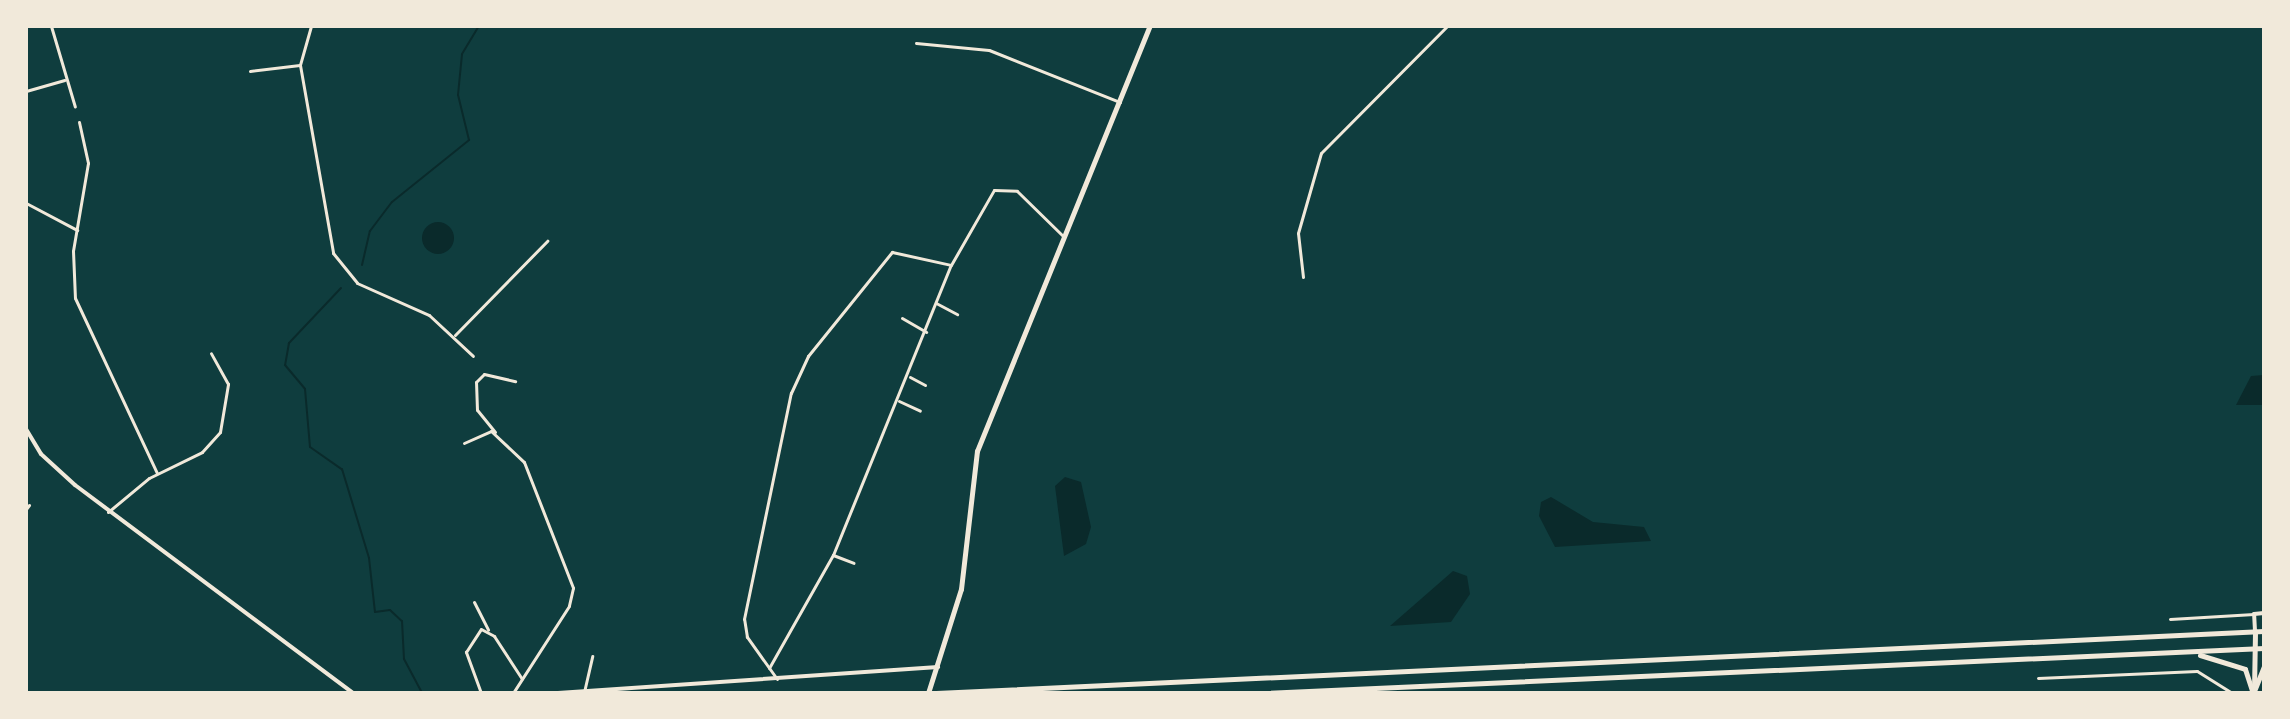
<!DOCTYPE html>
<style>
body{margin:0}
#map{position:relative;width:2290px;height:719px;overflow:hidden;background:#0f3d3e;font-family:"PT Sans",sans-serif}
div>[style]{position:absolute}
.water>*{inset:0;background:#0a2a2b}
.round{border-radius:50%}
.stream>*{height:2px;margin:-1px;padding:0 1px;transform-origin:1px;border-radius:1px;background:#0a2a2b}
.minor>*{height:3px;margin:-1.5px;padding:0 1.5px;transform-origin:1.5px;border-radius:1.5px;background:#f1e9da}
.tertiary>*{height:4px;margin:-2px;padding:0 2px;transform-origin:2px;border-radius:2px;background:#f1e9da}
.secondary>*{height:5px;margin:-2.5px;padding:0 2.5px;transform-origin:2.5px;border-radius:2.5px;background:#f1e9da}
.trunk>*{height:5px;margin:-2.5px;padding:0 2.5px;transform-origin:2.5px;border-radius:2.5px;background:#f1e9da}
span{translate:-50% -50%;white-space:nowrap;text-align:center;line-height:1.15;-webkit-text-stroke:8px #f1e9da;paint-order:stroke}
.frame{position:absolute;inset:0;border:28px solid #f1e9da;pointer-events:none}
</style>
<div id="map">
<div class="water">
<div class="round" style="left:422px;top:222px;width:32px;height:32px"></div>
<div style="clip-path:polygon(2264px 375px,2264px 405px,2236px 405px,2251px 376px)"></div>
<div style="clip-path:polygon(1065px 477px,1081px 482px,1091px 527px,1086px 544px,1064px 556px,1055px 486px)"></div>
<div style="clip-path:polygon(1551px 497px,1593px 522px,1644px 527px,1651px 541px,1555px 547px,1539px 516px,1541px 502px)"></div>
<div style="clip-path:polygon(1453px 571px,1467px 576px,1470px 594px,1451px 622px,1390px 626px)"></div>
</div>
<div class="stream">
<div style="left:362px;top:265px;width:35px;rotate:-77deg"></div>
<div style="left:370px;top:231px;width:36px;rotate:-53deg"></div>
<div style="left:392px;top:202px;width:99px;rotate:-38.8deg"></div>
<div style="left:469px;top:140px;width:46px;rotate:-103.7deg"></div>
<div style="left:458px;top:95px;width:41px;rotate:-84.4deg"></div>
<div style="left:462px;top:54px;width:33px;rotate:-59deg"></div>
<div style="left:341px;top:288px;width:76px;rotate:133.4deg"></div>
<div style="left:289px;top:343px;width:22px;rotate:100deg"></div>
<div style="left:285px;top:365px;width:31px;rotate:50deg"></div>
<div style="left:305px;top:389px;width:58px;rotate:85.1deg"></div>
<div style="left:310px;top:447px;width:39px;rotate:35deg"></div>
<div style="left:342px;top:469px;width:93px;rotate:73.1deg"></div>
<div style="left:369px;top:558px;width:54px;rotate:83.7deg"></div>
<div style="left:375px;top:612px;width:15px;rotate:-8deg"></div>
<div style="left:390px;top:610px;width:16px;rotate:43deg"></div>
<div style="left:402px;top:621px;width:38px;rotate:87deg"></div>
<div style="left:404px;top:659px;width:38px;rotate:62deg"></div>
</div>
<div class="minor">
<div style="left:51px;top:26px;width:84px;rotate:73.5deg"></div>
<div style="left:311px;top:26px;width:41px;rotate:105.8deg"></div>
<div style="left:300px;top:65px;width:191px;rotate:80deg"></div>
<div style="left:333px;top:253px;width:38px;rotate:51deg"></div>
<div style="left:357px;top:283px;width:79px;rotate:24deg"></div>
<div style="left:429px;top:315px;width:60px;rotate:43deg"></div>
<div style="left:916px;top:43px;width:73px;rotate:5.5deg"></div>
<div style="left:989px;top:50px;width:141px;rotate:21.7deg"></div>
<div style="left:250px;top:71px;width:50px;rotate:-6.8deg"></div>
<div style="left:26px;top:91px;width:40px;rotate:-16deg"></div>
<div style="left:79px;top:122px;width:42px;rotate:77.6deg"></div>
<div style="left:88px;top:163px;width:89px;rotate:99.7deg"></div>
<div style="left:73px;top:251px;width:47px;rotate:87.6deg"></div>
<div style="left:75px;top:298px;width:193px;rotate:64.9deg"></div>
<div style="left:26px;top:203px;width:58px;rotate:27.9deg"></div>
<div style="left:1303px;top:277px;width:44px;rotate:-96.5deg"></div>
<div style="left:1298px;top:233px;width:83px;rotate:-74deg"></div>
<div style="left:1321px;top:153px;width:179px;rotate:-45.2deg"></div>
<div style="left:936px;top:303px;width:24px;rotate:28deg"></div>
<div style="left:902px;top:318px;width:28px;rotate:30deg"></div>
<div style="left:455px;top:335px;width:132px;rotate:-45.6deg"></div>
<div style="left:910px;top:377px;width:17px;rotate:28deg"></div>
<div style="left:899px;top:401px;width:23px;rotate:25deg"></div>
<div style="left:495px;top:432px;width:28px;rotate:-129deg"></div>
<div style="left:477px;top:410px;width:28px;rotate:-92deg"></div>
<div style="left:476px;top:382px;width:11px;rotate:-45deg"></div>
<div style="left:484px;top:374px;width:32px;rotate:13deg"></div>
<div style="left:464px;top:443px;width:30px;rotate:-24deg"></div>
<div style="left:491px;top:431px;width:45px;rotate:43.2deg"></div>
<div style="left:524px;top:462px;width:135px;rotate:68.7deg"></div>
<div style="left:573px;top:588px;width:18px;rotate:103deg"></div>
<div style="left:569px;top:606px;width:103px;rotate:122.8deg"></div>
<div style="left:26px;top:509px;width:5px;rotate:-53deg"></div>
<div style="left:108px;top:512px;width:53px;rotate:-39.7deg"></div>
<div style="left:149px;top:478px;width:59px;rotate:-26.1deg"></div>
<div style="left:202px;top:452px;width:27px;rotate:-48deg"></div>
<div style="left:220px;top:432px;width:49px;rotate:-80.5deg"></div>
<div style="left:228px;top:384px;width:35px;rotate:-119deg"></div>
<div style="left:833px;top:555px;width:22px;rotate:21deg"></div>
<div style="left:474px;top:602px;width:31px;rotate:63deg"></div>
<div style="left:2170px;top:619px;width:84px;rotate:-3.4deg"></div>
<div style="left:769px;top:668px;width:130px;rotate:-60.5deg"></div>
<div style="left:833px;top:555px;width:313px;rotate:-67.9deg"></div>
<div style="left:2038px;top:678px;width:159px;rotate:-2.5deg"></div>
<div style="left:2197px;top:671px;width:41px;rotate:32.2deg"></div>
<div style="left:777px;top:679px;width:52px;rotate:-125.5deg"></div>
<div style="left:747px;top:637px;width:18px;rotate:-99deg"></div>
<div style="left:744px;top:619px;width:231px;rotate:-78.3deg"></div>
<div style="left:791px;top:393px;width:41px;rotate:-65.3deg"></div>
<div style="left:808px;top:356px;width:134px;rotate:-51.1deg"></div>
<div style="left:892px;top:252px;width:60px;rotate:12.4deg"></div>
<div style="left:951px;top:265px;width:86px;rotate:-60.2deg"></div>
<div style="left:994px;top:190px;width:23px;rotate:2deg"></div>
<div style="left:1017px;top:191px;width:64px;rotate:44.4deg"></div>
<div style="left:584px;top:692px;width:37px;rotate:-77deg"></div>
<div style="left:481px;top:693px;width:44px;rotate:-110.1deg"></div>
<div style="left:466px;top:652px;width:27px;rotate:-57deg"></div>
<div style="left:481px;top:629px;width:15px;rotate:28deg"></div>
<div style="left:494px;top:636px;width:51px;rotate:56.9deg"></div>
</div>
<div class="tertiary">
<div style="left:26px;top:429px;width:29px;rotate:59deg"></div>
<div style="left:41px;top:454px;width:46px;rotate:42.4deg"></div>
<div style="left:75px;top:485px;width:347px;rotate:36.8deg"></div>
<div style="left:2255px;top:631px;width:17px;rotate:-93deg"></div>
<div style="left:2254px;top:614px;width:10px;rotate:-6deg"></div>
<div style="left:558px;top:693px;width:381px;rotate:-3.9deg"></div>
</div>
<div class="secondary">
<div style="left:2254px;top:690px;width:59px;rotate:-89deg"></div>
<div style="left:928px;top:693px;width:109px;rotate:-72.4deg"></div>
<div style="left:961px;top:589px;width:139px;rotate:-83.4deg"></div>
<div style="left:977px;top:451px;width:459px;rotate:-67.9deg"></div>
</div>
<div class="trunk">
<div style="left:2200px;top:655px;width:47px;rotate:17.3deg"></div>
<div style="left:2245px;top:669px;width:25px;rotate:72deg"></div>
<div style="left:2254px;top:691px;width:27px;rotate:-68deg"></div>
<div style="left:936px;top:693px;width:1329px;rotate:-2.67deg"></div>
<div style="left:1265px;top:693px;width:1000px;rotate:-2.58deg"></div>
</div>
<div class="frame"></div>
</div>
